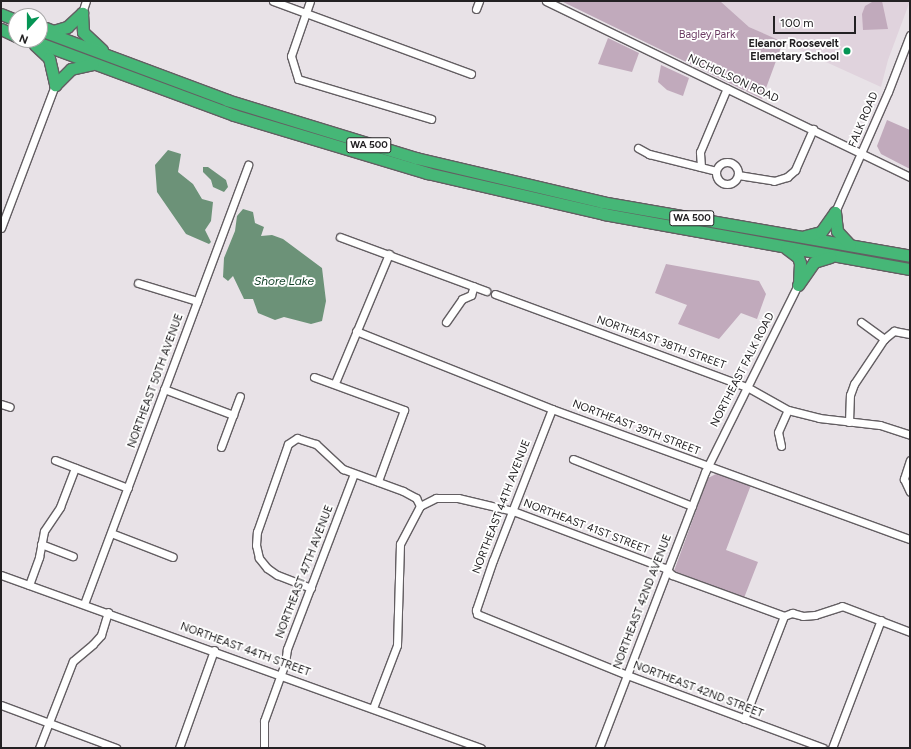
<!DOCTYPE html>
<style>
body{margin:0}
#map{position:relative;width:911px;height:749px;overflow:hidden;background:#e8e2e7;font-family:Figtree,sans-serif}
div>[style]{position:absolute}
.built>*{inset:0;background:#e0d3dd}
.green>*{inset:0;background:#c1aabc}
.water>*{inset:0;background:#6c9278}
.roads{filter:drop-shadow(1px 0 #635e62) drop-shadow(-1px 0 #635e62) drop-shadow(0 1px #635e62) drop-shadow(0 -1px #635e62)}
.minor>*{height:7px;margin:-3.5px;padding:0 3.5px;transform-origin:3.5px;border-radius:3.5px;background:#fff}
.minor>.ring{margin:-3.5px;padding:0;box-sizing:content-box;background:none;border:7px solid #fff;border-radius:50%}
.highway>*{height:11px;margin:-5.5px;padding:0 5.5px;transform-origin:5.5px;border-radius:5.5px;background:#46b777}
.dots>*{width:11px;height:11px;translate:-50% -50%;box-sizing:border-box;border:2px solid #fff;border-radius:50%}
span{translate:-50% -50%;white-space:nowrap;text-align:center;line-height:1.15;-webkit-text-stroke:3.5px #fff;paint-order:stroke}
.shield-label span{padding:1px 3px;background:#fff;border:1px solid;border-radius:3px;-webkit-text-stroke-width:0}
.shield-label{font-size:10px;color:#232123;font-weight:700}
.park-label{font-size:11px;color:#6d3d65}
.poi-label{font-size:11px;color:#232123;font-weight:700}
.right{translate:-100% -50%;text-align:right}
.street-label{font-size:11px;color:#232123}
.water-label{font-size:12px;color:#0f3f25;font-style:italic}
.frame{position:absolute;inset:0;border:2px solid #232123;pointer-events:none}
.north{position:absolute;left:8px;top:8px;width:40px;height:40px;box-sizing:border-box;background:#fff;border:1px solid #a7a6a7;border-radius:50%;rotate:201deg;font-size:11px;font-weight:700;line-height:16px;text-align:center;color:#232123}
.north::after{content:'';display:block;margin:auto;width:14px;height:18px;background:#059555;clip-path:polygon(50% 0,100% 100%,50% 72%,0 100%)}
.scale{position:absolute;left:773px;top:16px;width:83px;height:18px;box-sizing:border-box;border:2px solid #232123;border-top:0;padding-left:5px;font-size:12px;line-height:14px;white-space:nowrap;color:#232123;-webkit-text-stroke:3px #fff;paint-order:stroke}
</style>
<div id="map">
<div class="built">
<div style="clip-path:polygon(720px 1px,910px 1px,888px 60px,881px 87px,749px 27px)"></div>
</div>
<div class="green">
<div style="clip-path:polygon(561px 1px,720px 1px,749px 27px,783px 42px,762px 99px)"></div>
<div style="clip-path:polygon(882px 1px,888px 29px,863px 30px,862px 14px,865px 6px,872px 2px)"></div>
<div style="clip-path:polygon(608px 38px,639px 53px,632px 72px,598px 64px)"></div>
<div style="clip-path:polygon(661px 65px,689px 78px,683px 96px,667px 90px,658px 82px)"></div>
<div style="clip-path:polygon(887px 120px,910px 130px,910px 169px,881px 154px,877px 146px)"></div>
<div style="clip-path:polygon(666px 264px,759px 281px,766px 294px,757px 319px,741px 313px,719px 339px,678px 324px,687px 305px,655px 293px)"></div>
<div style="clip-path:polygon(718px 473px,751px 485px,726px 550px,758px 562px,744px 598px,674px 571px,708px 478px)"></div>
</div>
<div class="water">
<div style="clip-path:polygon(168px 150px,181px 154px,178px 172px,193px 184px,202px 199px,213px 202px,211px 221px,205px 230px,211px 242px,209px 244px,186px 234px,157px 192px,155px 165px)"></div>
<div style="clip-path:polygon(203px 167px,208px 167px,226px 180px,228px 187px,224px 192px,213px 187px,211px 180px,203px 172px)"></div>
<div style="clip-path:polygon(243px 209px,253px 212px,255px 223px,264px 227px,261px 236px,272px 235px,283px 239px,322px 268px,326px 301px,322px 321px,311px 324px,284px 317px,275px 320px,258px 313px,253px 299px,244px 299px,233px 276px,228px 281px,223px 277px,224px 258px,235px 231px,237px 216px)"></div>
</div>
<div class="roads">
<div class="minor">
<div style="left:273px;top:1px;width:211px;rotate:20.2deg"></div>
<div style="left:310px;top:1px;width:58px;rotate:109.1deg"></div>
<div style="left:291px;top:56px;width:24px;rotate:73deg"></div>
<div style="left:298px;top:79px;width:139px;rotate:16.7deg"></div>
<div style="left:546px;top:1px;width:404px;rotate:25.8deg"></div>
<div style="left:476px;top:9px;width:9px;rotate:-69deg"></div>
<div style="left:82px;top:13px;width:13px;rotate:-72deg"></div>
<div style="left:638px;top:148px;width:13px;rotate:29deg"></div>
<div style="left:649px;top:154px;width:69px;rotate:14.2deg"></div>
<div class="ring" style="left:716px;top:162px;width:15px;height:15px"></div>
<div style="left:701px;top:167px;width:15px;rotate:-94deg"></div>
<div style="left:700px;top:152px;width:69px;rotate:-67.1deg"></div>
<div style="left:738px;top:175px;width:36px;rotate:9deg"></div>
<div style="left:774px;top:181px;width:14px;rotate:-17deg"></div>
<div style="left:787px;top:177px;width:11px;rotate:-41deg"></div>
<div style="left:795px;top:170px;width:45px;rotate:-66.3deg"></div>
<div style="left:835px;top:212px;width:131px;rotate:-66.2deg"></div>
<div style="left:888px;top:92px;width:61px;rotate:-68.9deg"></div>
<div style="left:1px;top:228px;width:153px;rotate:-69.3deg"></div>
<div style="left:340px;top:237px;width:156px;rotate:20.3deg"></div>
<div style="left:138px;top:283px;width:62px;rotate:17deg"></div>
<div style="left:495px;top:294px;width:269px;rotate:20.3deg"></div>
<div style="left:747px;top:387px;width:47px;rotate:29.3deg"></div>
<div style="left:788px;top:410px;width:32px;rotate:14deg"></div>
<div style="left:819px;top:418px;width:61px;rotate:6.5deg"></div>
<div style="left:880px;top:425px;width:32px;rotate:18deg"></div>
<div style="left:446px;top:322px;width:28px;rotate:-55deg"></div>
<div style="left:462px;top:299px;width:10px;rotate:-24deg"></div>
<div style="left:471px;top:295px;width:9px;rotate:-72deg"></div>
<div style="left:861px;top:322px;width:29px;rotate:36deg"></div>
<div style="left:356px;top:331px;width:211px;rotate:21.7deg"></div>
<div style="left:552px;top:409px;width:381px;rotate:20deg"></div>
<div style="left:314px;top:377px;width:96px;rotate:20.1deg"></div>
<div style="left:404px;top:410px;width:76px;rotate:110.1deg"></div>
<div style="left:335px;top:383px;width:140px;rotate:-67.3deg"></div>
<div style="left:164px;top:389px;width:74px;rotate:20.6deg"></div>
<div style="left:1px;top:404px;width:9px;rotate:18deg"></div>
<div style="left:552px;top:409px;width:162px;rotate:111.3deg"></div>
<div style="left:493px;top:560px;width:53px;rotate:108.8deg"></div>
<div style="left:476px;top:610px;width:4px;rotate:76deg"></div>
<div style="left:477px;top:614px;width:162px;rotate:22.1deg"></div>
<div style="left:627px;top:675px;width:209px;rotate:20.4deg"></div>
<div style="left:849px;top:422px;width:27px;rotate:-88deg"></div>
<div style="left:850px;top:395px;width:12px;rotate:-70deg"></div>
<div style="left:854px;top:384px;width:54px;rotate:-56.3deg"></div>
<div style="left:884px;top:339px;width:13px;rotate:-39deg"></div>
<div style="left:894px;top:331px;width:16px;rotate:11deg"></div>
<div style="left:781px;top:446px;width:14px;rotate:-102deg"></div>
<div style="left:778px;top:432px;width:24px;rotate:-66deg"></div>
<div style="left:221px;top:447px;width:54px;rotate:-69.6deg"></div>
<div style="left:573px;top:459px;width:128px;rotate:21.6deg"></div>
<div style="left:55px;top:460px;width:78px;rotate:21deg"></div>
<div style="left:910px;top:460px;width:20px;rotate:108deg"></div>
<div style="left:904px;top:479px;width:14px;rotate:65deg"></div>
<div style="left:111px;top:533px;width:66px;rotate:21.2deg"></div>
<div style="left:41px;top:544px;width:34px;rotate:21deg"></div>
<div style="left:1px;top:575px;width:510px;rotate:19.82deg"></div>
<div style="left:29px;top:585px;width:30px;rotate:-70deg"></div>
<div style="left:39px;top:557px;width:26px;rotate:-79deg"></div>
<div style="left:44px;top:531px;width:29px;rotate:-56deg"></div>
<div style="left:60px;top:507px;width:42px;rotate:-69deg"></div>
<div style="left:311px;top:588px;width:36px;rotate:-159deg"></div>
<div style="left:277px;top:575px;width:12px;rotate:-145deg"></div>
<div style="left:267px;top:568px;width:13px;rotate:-129deg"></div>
<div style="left:259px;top:558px;width:13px;rotate:-103deg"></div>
<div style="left:256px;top:545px;width:13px;rotate:-86deg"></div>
<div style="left:257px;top:532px;width:93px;rotate:-70.6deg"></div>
<div style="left:288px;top:444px;width:11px;rotate:-34deg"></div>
<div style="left:297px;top:438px;width:20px;rotate:18deg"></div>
<div style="left:316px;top:444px;width:37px;rotate:43deg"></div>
<div style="left:343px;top:469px;width:64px;rotate:20.1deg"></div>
<div style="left:403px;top:491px;width:15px;rotate:28deg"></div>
<div style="left:416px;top:498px;width:9px;rotate:63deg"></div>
<div style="left:420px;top:506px;width:18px;rotate:-27deg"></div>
<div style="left:436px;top:498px;width:22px"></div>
<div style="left:458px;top:498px;width:57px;rotate:13.3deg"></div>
<div style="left:513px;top:511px;width:162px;rotate:20.6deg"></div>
<div style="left:665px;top:568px;width:10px;rotate:45deg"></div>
<div style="left:672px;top:575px;width:119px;rotate:20.1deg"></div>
<div style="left:784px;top:616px;width:9px;rotate:-21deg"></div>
<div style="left:792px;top:613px;width:11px;rotate:15deg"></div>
<div style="left:803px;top:616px;width:12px;rotate:-5deg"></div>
<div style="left:815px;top:615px;width:28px;rotate:-18deg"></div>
<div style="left:842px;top:606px;width:73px;rotate:20.9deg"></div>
<div style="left:84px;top:604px;width:469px;rotate:-69.5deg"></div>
<div style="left:1px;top:705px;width:123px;rotate:20.5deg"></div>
<div style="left:373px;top:708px;width:67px;rotate:-69.1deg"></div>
<div style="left:397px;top:645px;width:101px;rotate:-88.3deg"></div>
<div style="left:400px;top:544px;width:43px;rotate:-62.2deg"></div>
<div style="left:744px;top:719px;width:110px;rotate:-68.8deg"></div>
<div style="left:39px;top:748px;width:93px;rotate:-68.7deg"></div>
<div style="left:73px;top:661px;width:26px;rotate:-40deg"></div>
<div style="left:93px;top:644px;width:12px;rotate:-48deg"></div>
<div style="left:101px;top:635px;width:24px;rotate:-73deg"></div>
<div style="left:179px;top:748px;width:104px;rotate:-70.3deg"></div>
<div style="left:264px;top:748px;width:27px;rotate:-90deg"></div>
<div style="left:264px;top:721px;width:62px;rotate:-70.1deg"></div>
<div style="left:285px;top:663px;width:14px;rotate:-82deg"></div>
<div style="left:287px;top:649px;width:187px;rotate:-69.1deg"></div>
<div style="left:599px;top:748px;width:296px;rotate:-69deg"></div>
<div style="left:705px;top:472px;width:209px;rotate:-63.6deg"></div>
<div style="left:832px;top:748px;width:137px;rotate:-69.1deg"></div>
</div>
<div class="highway">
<div style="left:82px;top:13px;width:19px;rotate:87deg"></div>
<div style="left:83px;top:32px;width:26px;rotate:43deg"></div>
<div style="left:1px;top:14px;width:16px;rotate:22deg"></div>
<div style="left:46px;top:28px;width:8px;rotate:23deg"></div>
<div style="left:53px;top:31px;width:15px;rotate:-16deg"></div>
<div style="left:67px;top:27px;width:21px;rotate:-43deg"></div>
<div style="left:1px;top:29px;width:17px;rotate:25deg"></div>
<div style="left:40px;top:30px;width:200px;rotate:20.5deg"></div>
<div style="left:227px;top:100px;width:198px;rotate:17.1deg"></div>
<div style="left:416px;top:158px;width:191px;rotate:13.3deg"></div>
<div style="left:602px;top:202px;width:313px;rotate:9.9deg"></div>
<div style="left:31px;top:40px;width:216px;rotate:20.3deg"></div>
<div style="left:234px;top:115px;width:202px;rotate:16.7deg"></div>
<div style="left:427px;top:173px;width:182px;rotate:13deg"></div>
<div style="left:604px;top:214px;width:311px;rotate:10.2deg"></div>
<div style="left:35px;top:45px;width:19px;rotate:43deg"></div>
<div style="left:49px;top:58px;width:28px;rotate:77deg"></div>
<div style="left:55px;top:85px;width:23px;rotate:-45deg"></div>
<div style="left:71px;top:69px;width:22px;rotate:-13deg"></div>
<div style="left:835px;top:212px;width:19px;rotate:84deg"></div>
<div style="left:837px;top:231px;width:19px;rotate:47deg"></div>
<div style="left:805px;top:236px;width:16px;rotate:-14deg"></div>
<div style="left:821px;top:232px;width:24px;rotate:-55deg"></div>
<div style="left:786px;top:248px;width:15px;rotate:37deg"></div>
<div style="left:798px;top:257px;width:6px;rotate:72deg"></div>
<div style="left:800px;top:263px;width:17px;rotate:93deg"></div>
<div style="left:798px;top:285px;width:28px;rotate:-55deg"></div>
<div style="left:814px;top:262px;width:17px;rotate:-17deg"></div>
</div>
</div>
<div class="dots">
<div style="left:847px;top:51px;background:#059555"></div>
</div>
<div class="shield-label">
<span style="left:369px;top:145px">WA 500</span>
<span style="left:692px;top:218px">WA 500</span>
</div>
<div class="park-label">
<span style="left:707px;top:35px">Bagley Park</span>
</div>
<div class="poi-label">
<span class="right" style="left:839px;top:51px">Eleanor Roosevelt<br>Elemetary School</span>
</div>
<div class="street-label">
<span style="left:733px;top:79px;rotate:25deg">NICHOLSON ROAD</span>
<span style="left:864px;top:120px;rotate:-67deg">FALK ROAD</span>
<span style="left:661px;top:343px;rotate:20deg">NORTHEAST 38TH STREET</span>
<span style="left:743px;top:370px;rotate:-63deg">NORTHEAST FALK ROAD</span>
<span style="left:156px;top:381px;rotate:-70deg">NORTHEAST 50TH AVENUE</span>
<span style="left:636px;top:428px;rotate:21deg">NORTHEAST 39TH STREET</span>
<span style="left:502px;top:507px;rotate:-69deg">NORTHEAST 44TH AVENUE</span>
<span style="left:586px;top:527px;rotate:21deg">NORTHEAST 41ST STREET</span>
<span style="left:305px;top:572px;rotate:-69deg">NORTHEAST 47TH AVENUE</span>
<span style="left:643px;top:602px;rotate:-69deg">NORTHEAST 42ND AVENUE</span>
<span style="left:245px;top:650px;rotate:20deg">NORTHEAST 44TH STREET</span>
<span style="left:698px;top:690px;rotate:21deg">NORTHEAST 42ND STREET</span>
</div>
<div class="water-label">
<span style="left:284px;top:282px">Shore Lake</span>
</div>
<div class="frame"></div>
<div class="north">N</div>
<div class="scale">100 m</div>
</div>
